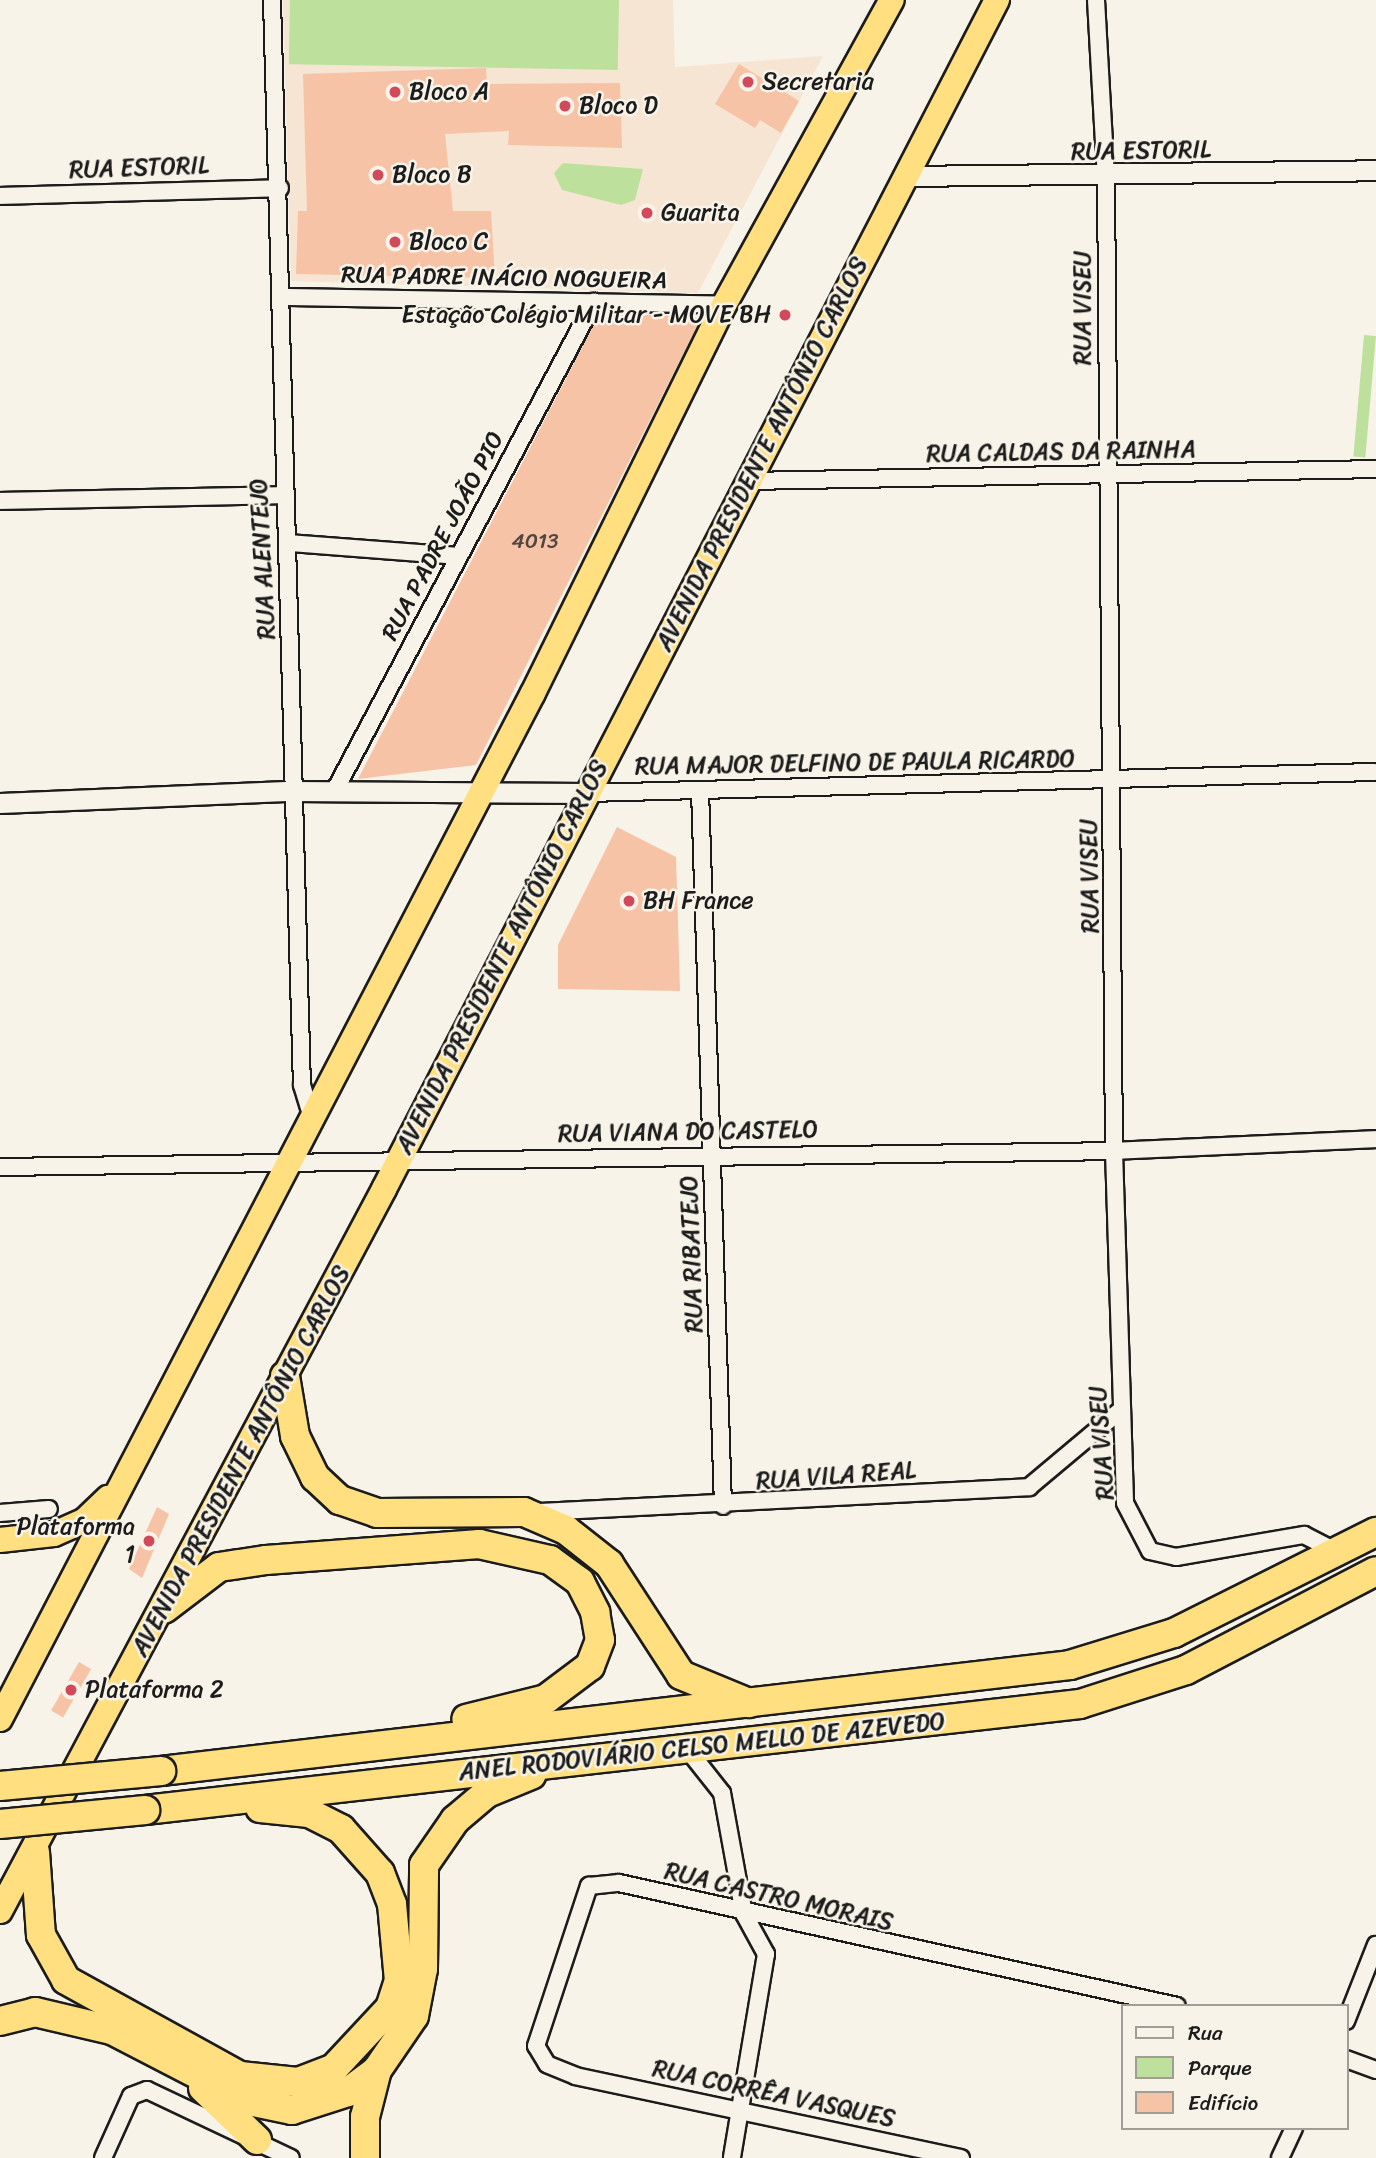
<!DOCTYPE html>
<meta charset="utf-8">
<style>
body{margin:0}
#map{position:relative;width:1376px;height:2158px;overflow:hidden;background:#f7f3e8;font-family:Sriracha,sans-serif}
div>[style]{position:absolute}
.built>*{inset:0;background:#f7e5d4}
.green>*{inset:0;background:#bde19c;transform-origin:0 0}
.building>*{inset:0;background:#f6c3a7;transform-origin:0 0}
.roads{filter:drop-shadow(2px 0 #1c1c1c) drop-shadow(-2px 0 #1c1c1c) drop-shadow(0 2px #1c1c1c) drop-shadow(0 -2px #1c1c1c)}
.minor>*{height:16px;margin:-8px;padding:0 8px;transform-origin:8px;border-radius:8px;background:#f7f3e8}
.tertiary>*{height:19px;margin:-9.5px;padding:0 9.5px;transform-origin:9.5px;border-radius:9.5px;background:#f7f3e8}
.trunk>*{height:24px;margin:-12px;padding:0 12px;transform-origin:12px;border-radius:12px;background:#ffdf80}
.motorway>*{height:28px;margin:-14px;padding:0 14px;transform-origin:14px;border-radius:14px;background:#ffdf80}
.bridges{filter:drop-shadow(2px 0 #1c1c1c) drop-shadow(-2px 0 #1c1c1c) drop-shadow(0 2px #1c1c1c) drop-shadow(0 -2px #1c1c1c)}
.motorway-bridge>*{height:28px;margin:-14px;padding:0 14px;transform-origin:14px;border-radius:14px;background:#ffdf80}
.dots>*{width:19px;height:19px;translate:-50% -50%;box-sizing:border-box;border:4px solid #f7f3e8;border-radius:50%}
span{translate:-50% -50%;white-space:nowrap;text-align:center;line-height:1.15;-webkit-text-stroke:5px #f7f3e8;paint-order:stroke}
.number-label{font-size:21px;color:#52463f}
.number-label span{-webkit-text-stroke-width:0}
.poi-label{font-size:24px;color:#1c1c1c}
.left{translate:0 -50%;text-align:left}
.right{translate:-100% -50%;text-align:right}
.street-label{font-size:24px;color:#1c1c1c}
.legend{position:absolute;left:1121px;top:2004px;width:228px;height:126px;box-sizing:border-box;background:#f7f3e8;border:2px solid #9f9d96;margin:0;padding:9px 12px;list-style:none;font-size:21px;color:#1c1c1c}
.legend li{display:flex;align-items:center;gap:14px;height:35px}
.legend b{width:35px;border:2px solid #9f9d96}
</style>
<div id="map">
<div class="built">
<div style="clip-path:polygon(283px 0,673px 0,675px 67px,823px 56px,698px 293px,291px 281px)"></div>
</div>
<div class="green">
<div style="left:619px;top:0;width:70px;height:329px;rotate:91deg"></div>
<div style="clip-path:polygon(563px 163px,643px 169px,635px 200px,621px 205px,562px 190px,554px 173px)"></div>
<div style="left:1364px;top:335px;width:12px;height:122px;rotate:5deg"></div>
</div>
<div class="building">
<div style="clip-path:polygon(739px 64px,799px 101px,781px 133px,760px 120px,755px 128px,715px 104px)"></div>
<div style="clip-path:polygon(486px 68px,487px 84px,620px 83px,622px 148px,508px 145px,509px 131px,445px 134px,453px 211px,491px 211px,495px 278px,296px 274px,298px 211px,307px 211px,303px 74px)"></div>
<div style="clip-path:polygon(600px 313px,702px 317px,476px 765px,358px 779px)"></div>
<div style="clip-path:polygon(617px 827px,676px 857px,680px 991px,558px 989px,558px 945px)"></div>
<div style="clip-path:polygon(157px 1507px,169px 1514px,142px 1578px,129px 1569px)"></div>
<div style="left:79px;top:1662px;width:14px;height:56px;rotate:30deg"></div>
</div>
<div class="roads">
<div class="minor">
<div style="left:272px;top:0;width:1085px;rotate:88.42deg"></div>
<div style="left:302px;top:1085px;width:30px;rotate:73deg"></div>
<div style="left:1096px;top:0;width:178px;rotate:86.8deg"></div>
<div style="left:1106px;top:178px;width:973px;rotate:89.53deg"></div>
<div style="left:1114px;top:1151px;width:352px;rotate:88.2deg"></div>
<div style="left:1125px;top:1503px;width:54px;rotate:62.5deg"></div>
<div style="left:1150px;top:1551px;width:27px;rotate:13deg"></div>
<div style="left:1176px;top:1557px;width:130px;rotate:-9.8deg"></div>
<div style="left:1304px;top:1535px;width:37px;rotate:27deg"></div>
<div style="left:0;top:196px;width:280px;rotate:-1.6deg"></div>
<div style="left:283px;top:297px;width:441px;rotate:1deg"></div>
<div style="left:748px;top:481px;width:628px;rotate:-1.09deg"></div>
<div style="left:0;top:501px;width:282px;rotate:-1.2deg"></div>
<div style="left:289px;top:543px;width:169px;rotate:4.4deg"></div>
<div style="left:700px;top:790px;width:716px;rotate:88.16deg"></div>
<div style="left:334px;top:792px;width:555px;rotate:-62.05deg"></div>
<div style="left:587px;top:793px;width:788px;rotate:-1.53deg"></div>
<div style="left:0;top:1167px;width:1114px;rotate:-0.82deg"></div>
<div style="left:1114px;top:1151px;width:262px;rotate:-2.6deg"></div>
<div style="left:538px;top:1512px;width:492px;rotate:-2.9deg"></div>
<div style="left:1029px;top:1487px;width:121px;rotate:-40deg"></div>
<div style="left:0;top:1513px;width:49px;rotate:-4.7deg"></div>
<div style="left:688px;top:1750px;width:55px;rotate:51.7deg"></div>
<div style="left:722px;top:1793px;width:123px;rotate:79.7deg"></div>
<div style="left:744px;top:1914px;width:46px;rotate:61.2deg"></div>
<div style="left:766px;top:1954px;width:207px;rotate:99.5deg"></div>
<div style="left:1346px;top:2021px;width:82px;rotate:-68.5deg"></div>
<div style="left:1346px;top:2059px;width:32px;rotate:20deg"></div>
<div style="left:103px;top:2158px;width:68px;rotate:-65.7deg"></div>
<div style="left:131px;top:2096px;width:17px;rotate:-21deg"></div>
<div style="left:147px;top:2090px;width:159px;rotate:25.3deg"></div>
<div style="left:961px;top:2158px;width:394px;rotate:-168deg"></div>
<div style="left:576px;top:2076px;width:31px;rotate:-158deg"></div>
<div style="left:547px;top:2064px;width:21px;rotate:-121deg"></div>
<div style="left:536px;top:2046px;width:169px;rotate:-71.7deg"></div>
<div style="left:589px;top:1886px;width:30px;rotate:-6deg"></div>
<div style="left:619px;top:1883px;width:571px;rotate:12.43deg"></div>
<div style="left:1280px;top:2158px;width:33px;rotate:-65deg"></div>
</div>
<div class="tertiary">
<div style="left:906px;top:176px;width:470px;rotate:-0.7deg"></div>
<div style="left:0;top:803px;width:292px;rotate:-2.4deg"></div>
<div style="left:292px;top:791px;width:295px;rotate:0.4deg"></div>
</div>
<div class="trunk">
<div style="left:0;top:1540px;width:54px;rotate:-6.3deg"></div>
<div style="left:54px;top:1534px;width:34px;rotate:-24deg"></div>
<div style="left:85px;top:1520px;width:32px;rotate:-44deg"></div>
<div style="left:0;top:1719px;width:1156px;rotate:-62.55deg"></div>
<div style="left:533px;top:693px;width:432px;rotate:-63.8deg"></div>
<div style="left:724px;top:305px;width:348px;rotate:-61.2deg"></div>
<div style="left:0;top:1911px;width:818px;rotate:-61.99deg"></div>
<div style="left:384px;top:1189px;width:1338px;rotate:-62.73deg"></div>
</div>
<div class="motorway">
<div style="left:285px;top:1376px;width:61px;rotate:80.5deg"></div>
<div style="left:295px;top:1436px;width:46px;rotate:64deg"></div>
<div style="left:315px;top:1477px;width:34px;rotate:43deg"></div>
<div style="left:340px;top:1500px;width:39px;rotate:19deg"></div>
<div style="left:377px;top:1513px;width:147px;rotate:-0.4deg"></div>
<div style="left:524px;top:1512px;width:46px;rotate:23.2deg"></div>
<div style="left:566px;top:1530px;width:55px;rotate:38.3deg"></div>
<div style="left:609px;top:1564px;width:132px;rotate:57deg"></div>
<div style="left:681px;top:1675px;width:74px;rotate:22.4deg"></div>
<div style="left:164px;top:1609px;width:69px;rotate:-37.4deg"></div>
<div style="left:219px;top:1567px;width:48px;rotate:-8.5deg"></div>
<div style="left:266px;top:1560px;width:214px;rotate:-4.3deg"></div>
<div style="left:479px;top:1544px;width:73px;rotate:12.7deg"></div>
<div style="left:550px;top:1560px;width:37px;rotate:36deg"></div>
<div style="left:580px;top:1582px;width:34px;rotate:63deg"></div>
<div style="left:595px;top:1612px;width:28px;rotate:80deg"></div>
<div style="left:600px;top:1640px;width:28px;rotate:111deg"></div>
<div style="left:590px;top:1666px;width:55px;rotate:143.1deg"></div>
<div style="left:546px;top:1699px;width:82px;rotate:166deg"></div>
<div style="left:161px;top:1771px;width:915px;rotate:-6.65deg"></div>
<div style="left:1070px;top:1665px;width:109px;rotate:-17.1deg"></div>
<div style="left:1174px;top:1633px;width:226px;rotate:-26.6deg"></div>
<div style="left:145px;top:1810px;width:941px;rotate:-6.47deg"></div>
<div style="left:1080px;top:1704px;width:111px;rotate:-17.8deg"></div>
<div style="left:1186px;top:1670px;width:214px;rotate:-27.5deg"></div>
<div style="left:35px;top:1852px;width:83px;rotate:85.9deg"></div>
<div style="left:41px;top:1935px;width:51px;rotate:60.9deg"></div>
<div style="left:66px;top:1980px;width:199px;rotate:28.9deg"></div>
<div style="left:240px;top:2076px;width:58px;rotate:5.9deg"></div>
<div style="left:298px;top:2082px;width:39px;rotate:-21deg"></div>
<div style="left:334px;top:2068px;width:82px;rotate:-47deg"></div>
<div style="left:390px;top:2008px;width:28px;rotate:-72deg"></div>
<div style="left:399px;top:1981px;width:77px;rotate:-95.2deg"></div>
<div style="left:392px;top:1904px;width:33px;rotate:-111deg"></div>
<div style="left:380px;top:1873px;width:59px;rotate:-131.6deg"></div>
<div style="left:341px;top:1829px;width:36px;rotate:-153deg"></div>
<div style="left:309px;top:1813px;width:49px;rotate:-174.2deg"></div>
<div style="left:0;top:2021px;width:36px;rotate:-14deg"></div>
<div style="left:35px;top:2012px;width:79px;rotate:13.2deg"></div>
<div style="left:112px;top:2030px;width:154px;rotate:27.4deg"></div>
<div style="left:249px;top:2101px;width:44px;rotate:11.8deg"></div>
<div style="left:292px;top:2110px;width:59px;rotate:-17.8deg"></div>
<div style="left:348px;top:2092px;width:36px;rotate:-37deg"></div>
<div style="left:377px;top:2070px;width:65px;rotate:-55.6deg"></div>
<div style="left:414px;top:2016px;width:48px;rotate:-79.2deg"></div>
<div style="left:423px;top:1969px;width:104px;rotate:-89.4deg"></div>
<div style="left:424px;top:1865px;width:55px;rotate:-55.4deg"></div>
<div style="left:455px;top:1820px;width:42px;rotate:-40.2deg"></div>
<div style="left:487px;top:1793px;width:48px;rotate:-22.2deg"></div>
<div style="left:203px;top:2088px;width:75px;rotate:43.9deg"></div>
<div style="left:365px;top:2158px;width:41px;rotate:-90deg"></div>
<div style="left:365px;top:2117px;width:49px;rotate:-75.7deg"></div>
</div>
</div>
<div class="bridges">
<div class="motorway-bridge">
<div style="left:0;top:1786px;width:162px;rotate:-5.3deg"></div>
<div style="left:0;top:1824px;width:146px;rotate:-5.5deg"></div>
</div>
</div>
<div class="dots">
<div style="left:748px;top:82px;background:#d1495b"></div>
<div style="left:395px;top:92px;background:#d1495b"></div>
<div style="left:565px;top:106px;background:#d1495b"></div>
<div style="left:378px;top:175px;background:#d1495b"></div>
<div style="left:647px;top:213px;background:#d1495b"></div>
<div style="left:395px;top:242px;background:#d1495b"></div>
<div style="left:785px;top:315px;background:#d1495b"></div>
<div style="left:629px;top:901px;background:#d1495b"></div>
<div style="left:149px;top:1541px;background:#d1495b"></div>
<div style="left:71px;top:1690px;background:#d1495b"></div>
</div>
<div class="number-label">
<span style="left:535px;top:541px">4013</span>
</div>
<div class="poi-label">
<span class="left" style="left:762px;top:82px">Secretaria</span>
<span class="left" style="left:409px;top:92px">Bloco A</span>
<span class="left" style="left:579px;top:106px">Bloco D</span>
<span class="left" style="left:392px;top:175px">Bloco B</span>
<span class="left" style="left:661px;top:213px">Guarita</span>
<span class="left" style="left:409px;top:242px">Bloco C</span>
<span class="right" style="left:771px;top:315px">Estação Colégio Militar - MOVE BH</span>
<span class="left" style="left:643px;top:901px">BH France</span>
<span class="right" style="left:135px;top:1541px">Plataforma<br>1</span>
<span class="left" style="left:85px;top:1690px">Plataforma 2</span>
</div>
<div class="street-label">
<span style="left:1141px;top:151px;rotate:-1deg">RUA ESTORIL</span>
<span style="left:139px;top:168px;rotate:-2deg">RUA ESTORIL</span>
<span style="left:504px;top:278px;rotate:1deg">RUA PADRE INÁCIO NOGUEIRA</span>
<span style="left:1083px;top:308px;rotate:-90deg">RUA VISEU</span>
<span style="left:1061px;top:452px;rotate:-1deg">RUA CALDAS DA RAINHA</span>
<span style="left:762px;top:454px;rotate:-63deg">AVENIDA PRESIDENTE ANTÔNIO CARLOS</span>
<span style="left:443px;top:536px;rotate:-62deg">RUA PADRE JOÃO PIO</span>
<span style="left:263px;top:559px;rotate:-93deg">RUA ALENTEJO</span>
<span style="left:855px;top:763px;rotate:-1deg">RUA MAJOR DELFINO DE PAULA RICARDO</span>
<span style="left:1090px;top:876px;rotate:-91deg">RUA VISEU</span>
<span style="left:502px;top:957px;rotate:-63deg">AVENIDA PRESIDENTE ANTÔNIO CARLOS</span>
<span style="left:688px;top:1132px;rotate:-1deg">RUA VIANA DO CASTELO</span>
<span style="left:692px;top:1254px;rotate:-92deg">RUA RIBATEJO</span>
<span style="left:1102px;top:1443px;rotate:-94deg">RUA VISEU</span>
<span style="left:241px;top:1461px;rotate:-62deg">AVENIDA PRESIDENTE ANTÔNIO CARLOS</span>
<span style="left:836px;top:1476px;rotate:-4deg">RUA VILA REAL</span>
<span style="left:702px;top:1747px;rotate:-6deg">ANEL RODOVIÁRIO CELSO MELLO DE AZEVEDO</span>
<span style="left:779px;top:1897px;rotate:13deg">RUA CASTRO MORAIS</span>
<span style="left:774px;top:2094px;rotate:12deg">RUA CORRÊA VASQUES</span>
</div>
<ul class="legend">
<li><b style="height:9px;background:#f7f3e8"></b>Rua</li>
<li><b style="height:19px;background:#bde19c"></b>Parque</li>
<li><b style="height:19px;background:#f6c3a7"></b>Edifício</li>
</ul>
</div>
